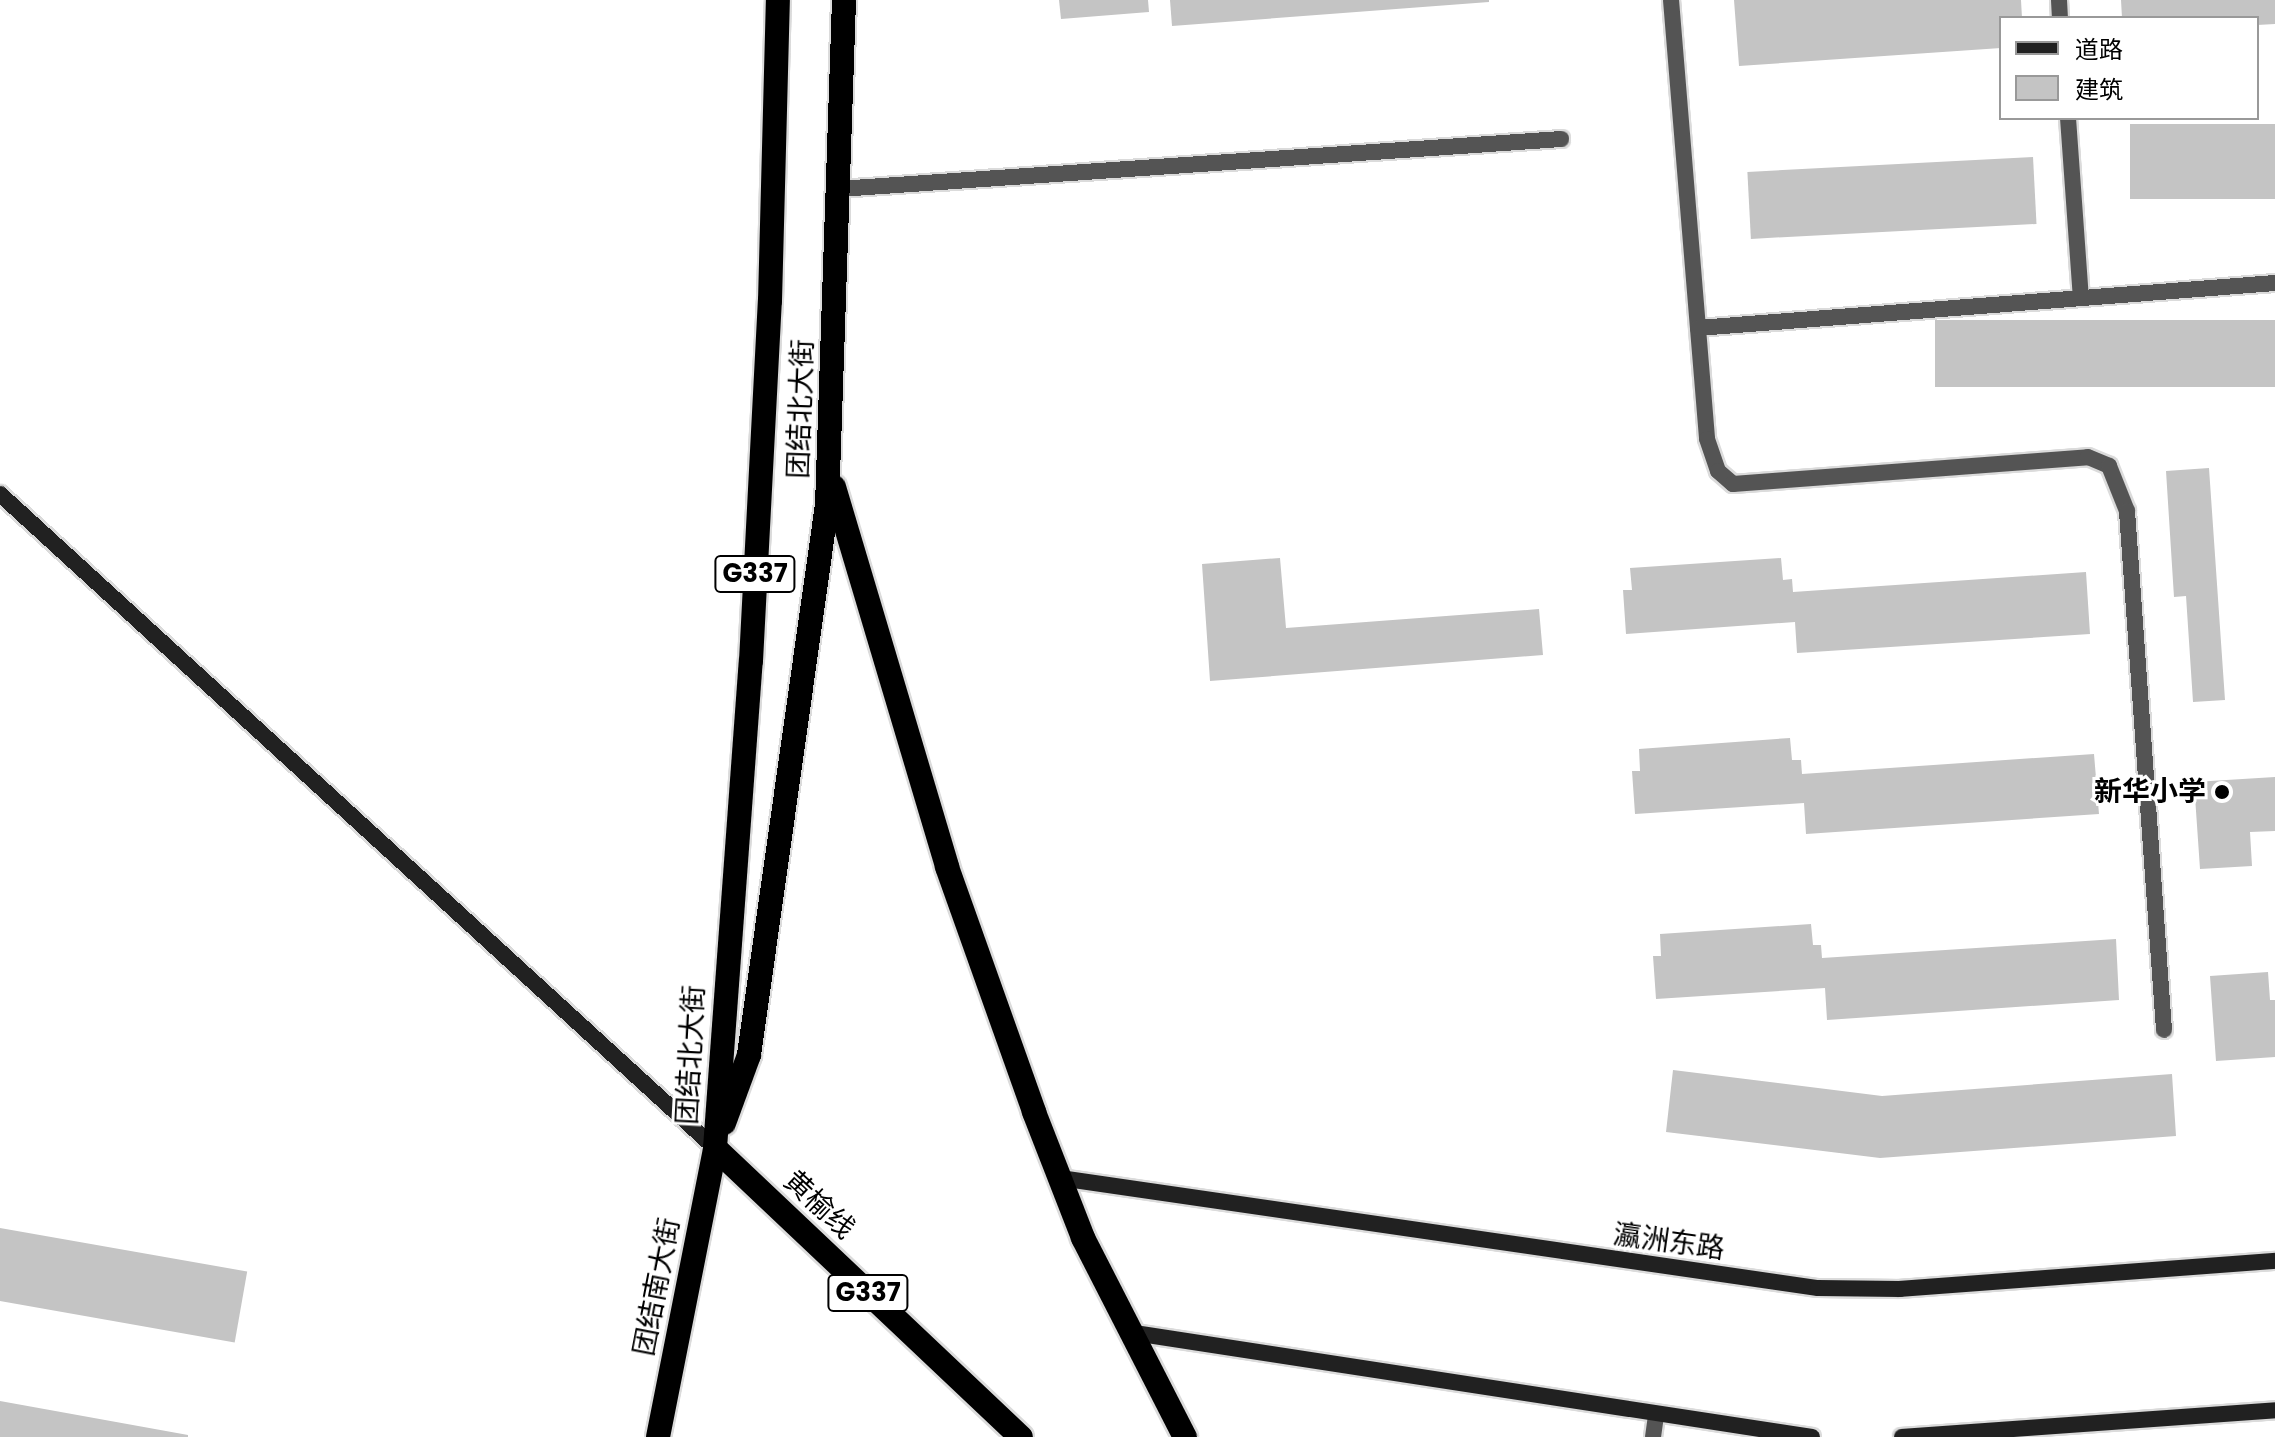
<!DOCTYPE html>
<meta charset="utf-8">
<style>
body{margin:0}
#map{position:relative;width:2275px;height:1437px;overflow:hidden;background:#fff;font-family:Poppins,"Noto Sans SC",sans-serif}
div>[style]{position:absolute}
.building>*{inset:0;background:#c4c4c4;transform-origin:0 0}
.roads{filter:drop-shadow(2px 0 #dbdbdb) drop-shadow(-2px 0 #dbdbdb) drop-shadow(0 2px #dbdbdb) drop-shadow(0 -2px #dbdbdb)}
.lane>*{height:16px;margin:-8px;padding:0 8px;transform-origin:8px;border-radius:8px;background:#545454}
.secondary>*{height:16px;margin:-8px;padding:0 8px;transform-origin:8px;border-radius:8px;background:#212121}
.highway>*{height:24px;margin:-12px;padding:0 12px;transform-origin:12px;border-radius:12px;background:#000}
.dots>*{width:22px;height:22px;translate:-50% -50%;box-sizing:border-box;border:4px solid #fff;border-radius:50%}
span{translate:-50% -50%;white-space:nowrap;text-align:center;line-height:1.15;-webkit-text-stroke:6px #fff;paint-order:stroke}
.shield-label span{padding:2px 6px;background:#fff;border:2px solid;border-radius:6px;-webkit-text-stroke-width:0}
.shield-label{font-size:26px;color:#000;font-weight:700}
.street-label{font-size:28px;color:#000}
.poi-label{font-size:28px;color:#000;font-weight:700}
.right{translate:-100% -50%;text-align:right}
.legend{position:absolute;left:1999px;top:16px;width:260px;height:104px;box-sizing:border-box;background:#fff;border:2px solid #999;margin:0;padding:10px 14px;list-style:none;font-size:24px;color:#000}
.legend li{display:flex;align-items:center;gap:16px;height:40px}
.legend b{width:40px;border:2px solid #999}
</style>
<div id="map">
<div class="building">
<div style="clip-path:polygon(1059px 0,1148px 0,1149px 12px,1061px 19px)"></div>
<div style="clip-path:polygon(1170px 0,1489px 0,1489px 2px,1172px 26px)"></div>
<div style="clip-path:polygon(1734px 0,2021px 0,2022px 18px,2001px 18px,2001px 48px,1739px 66px)"></div>
<div style="clip-path:polygon(2121px 0,2275px 0,2275px 24px,2257px 25px,2257px 18px,2122px 18px)"></div>
<div style="left:2275px;top:124px;width:75px;height:145px;rotate:90deg"></div>
<div style="left:2033px;top:157px;width:67px;height:286px;rotate:87deg"></div>
<div style="left:2275px;top:320px;width:67px;height:340px;rotate:90deg"></div>
<div style="clip-path:polygon(2209px 468px,2225px 700px,2193px 702px,2186px 596px,2174px 597px,2166px 471px)"></div>
<div style="clip-path:polygon(1280px 558px,1286px 628px,1539px 609px,1543px 655px,1210px 681px,1202px 564px)"></div>
<div style="clip-path:polygon(1781px 558px,1783px 580px,1792px 579px,1793px 592px,2086px 572px,2090px 634px,1797px 653px,1795px 622px,1626px 634px,1623px 590px,1632px 590px,1630px 568px)"></div>
<div style="clip-path:polygon(1790px 738px,1792px 760px,1801px 760px,1802px 774px,2094px 754px,2099px 814px,1806px 834px,1804px 803px,1635px 814px,1632px 771px,1640px 771px,1639px 749px)"></div>
<div style="clip-path:polygon(2275px 777px,2275px 831px,2250px 832px,2252px 866px,2200px 869px,2194px 782px)"></div>
<div style="clip-path:polygon(1811px 924px,1813px 945px,1821px 945px,1822px 958px,2116px 939px,2119px 1000px,1827px 1020px,1825px 988px,1656px 999px,1653px 956px,1661px 956px,1660px 934px)"></div>
<div style="clip-path:polygon(2268px 972px,2270px 1000px,2275px 1000px,2275px 1057px,2216px 1061px,2210px 976px)"></div>
<div style="clip-path:polygon(1673px 1070px,1882px 1096px,2172px 1074px,2176px 1136px,1880px 1158px,1666px 1132px)"></div>
<div style="left:0;top:1228px;width:251px;height:72px;rotate:10deg"></div>
<div style="clip-path:polygon(0 1401px,188px 1435px,188px 1437px,0 1437px)"></div>
</div>
<div class="roads">
<div class="lane">
<div style="left:1671px;top:0;width:440px;rotate:85.3deg"></div>
<div style="left:1707px;top:439px;width:34px;rotate:71deg"></div>
<div style="left:1718px;top:471px;width:20px;rotate:41deg"></div>
<div style="left:1733px;top:484px;width:356px;rotate:-4.3deg"></div>
<div style="left:2088px;top:457px;width:23px;rotate:23deg"></div>
<div style="left:2109px;top:466px;width:48px;rotate:68.2deg"></div>
<div style="left:2127px;top:511px;width:520px;rotate:85.92deg"></div>
<div style="left:2059px;top:0;width:18px;rotate:87deg"></div>
<div style="left:2068px;top:118px;width:180px;rotate:85.9deg"></div>
<div style="left:839px;top:189px;width:724px;rotate:-3.96deg"></div>
<div style="left:1698px;top:328px;width:579px;rotate:-4.46deg"></div>
<div style="left:1653px;top:1437px;width:22px;rotate:-82deg"></div>
</div>
<div class="secondary">
<div style="left:0;top:494px;width:969px;rotate:42.45deg"></div>
<div style="left:1060px;top:1178px;width:766px;rotate:8.26deg"></div>
<div style="left:1818px;top:1288px;width:82px;rotate:0.7deg"></div>
<div style="left:1900px;top:1289px;width:376px;rotate:-4.3deg"></div>
<div style="left:1128px;top:1332px;width:692px;rotate:8.73deg"></div>
<div style="left:1902px;top:1437px;width:374px;rotate:-4.1deg"></div>
</div>
<div class="highway">
<div style="left:834px;top:487px;width:396px;rotate:73.4deg"></div>
<div style="left:947px;top:867px;width:260px;rotate:70.4deg"></div>
<div style="left:1034px;top:1112px;width:135px;rotate:68.7deg"></div>
<div style="left:1083px;top:1238px;width:224px;rotate:62.9deg"></div>
<div style="left:724px;top:1123px;width:72px;rotate:-69.8deg"></div>
<div style="left:749px;top:1055px;width:556px;rotate:-81.93deg"></div>
<div style="left:827px;top:505px;width:505px;rotate:-88.07deg"></div>
<div style="left:715px;top:1148px;width:421px;rotate:43.4deg"></div>
<div style="left:658px;top:1437px;width:295px;rotate:-78.8deg"></div>
<div style="left:715px;top:1148px;width:488px;rotate:-85.8deg"></div>
<div style="left:751px;top:661px;width:361px;rotate:-87deg"></div>
<div style="left:770px;top:301px;width:301px;rotate:-88.5deg"></div>
</div>
</div>
<div class="dots">
<div style="left:2222px;top:792px;background:#000"></div>
</div>
<div class="shield-label">
<span style="left:755px;top:574px">G337</span>
<span style="left:868px;top:1293px">G337</span>
</div>
<div class="street-label">
<span style="left:801px;top:409px;rotate:-88deg">团结北大街</span>
<span style="left:691px;top:1055px;rotate:-87deg">团结北大街</span>
<span style="left:819px;top:1205px;rotate:43deg">黄榆线</span>
<span style="left:1669px;top:1242px;rotate:8deg">瀛洲东路</span>
<span style="left:657px;top:1287px;rotate:-79deg">团结南大街</span>
</div>
<div class="poi-label">
<span class="right" style="left:2206px;top:792px">新华小学</span>
</div>
<ul class="legend">
<li><b style="height:10px;background:#212121"></b>道路</li>
<li><b style="height:22px;background:#c4c4c4"></b>建筑</li>
</ul>
</div>
